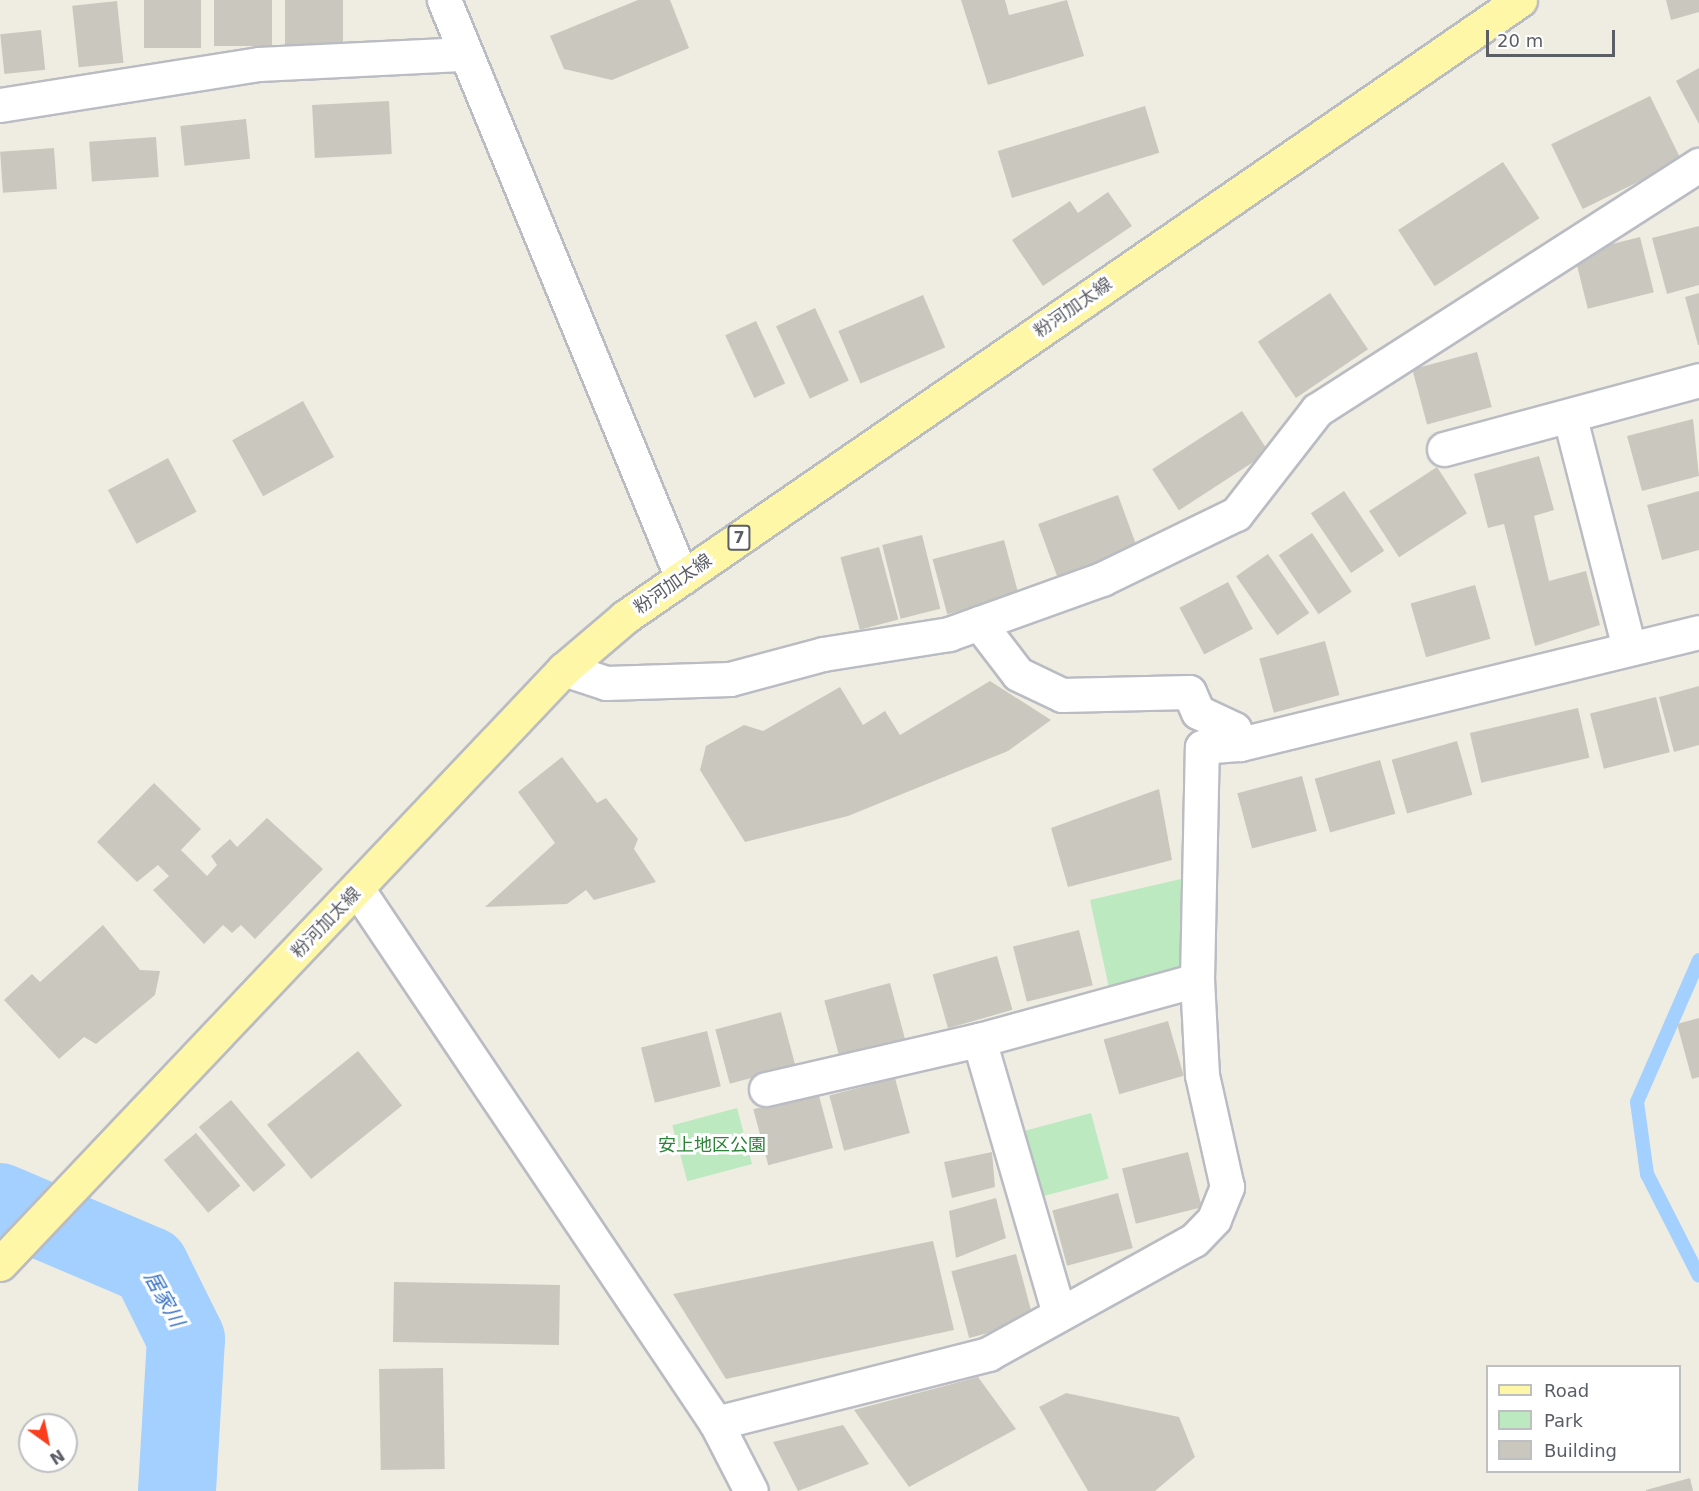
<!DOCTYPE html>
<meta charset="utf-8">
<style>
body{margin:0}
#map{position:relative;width:1699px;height:1491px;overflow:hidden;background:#efede2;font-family:"DejaVu Sans","Noto Sans JP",sans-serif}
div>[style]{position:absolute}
.green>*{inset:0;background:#bce9bf;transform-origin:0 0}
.stream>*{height:14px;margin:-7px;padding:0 7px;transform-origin:7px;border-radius:7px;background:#a3d0ff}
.river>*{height:78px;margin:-39px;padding:0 39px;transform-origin:39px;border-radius:39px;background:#a3d0ff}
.building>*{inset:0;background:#cac7bf;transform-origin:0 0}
.roads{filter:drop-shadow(2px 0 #babcc3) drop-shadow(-2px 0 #babcc3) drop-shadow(0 2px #babcc3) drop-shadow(0 -2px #babcc3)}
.minor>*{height:33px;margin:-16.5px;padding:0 16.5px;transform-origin:16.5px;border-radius:16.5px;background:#fff}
.tertiary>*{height:33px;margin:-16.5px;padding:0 16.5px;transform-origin:16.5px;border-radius:16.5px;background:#fff}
.primary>*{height:33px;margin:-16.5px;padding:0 16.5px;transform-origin:16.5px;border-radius:16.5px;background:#fff7a8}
span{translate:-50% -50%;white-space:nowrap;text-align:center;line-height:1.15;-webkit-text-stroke:6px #fff;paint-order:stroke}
.shield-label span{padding:2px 4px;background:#fff;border:2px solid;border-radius:4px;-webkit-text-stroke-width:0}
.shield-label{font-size:16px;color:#5b5e65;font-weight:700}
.street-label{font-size:18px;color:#5b5e65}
.park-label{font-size:18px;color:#2b8336}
.water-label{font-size:20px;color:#3772c6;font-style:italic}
.legend{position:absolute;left:1486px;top:1365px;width:195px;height:108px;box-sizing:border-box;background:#fff;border:2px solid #bdbfc1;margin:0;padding:8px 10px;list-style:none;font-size:18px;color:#5b5e65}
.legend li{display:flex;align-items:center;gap:12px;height:30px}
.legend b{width:30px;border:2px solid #bdbfc1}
.north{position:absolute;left:18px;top:1413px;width:60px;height:60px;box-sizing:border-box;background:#fff;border:2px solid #bdbfc1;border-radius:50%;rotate:147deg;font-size:16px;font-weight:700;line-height:24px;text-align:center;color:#5b5e65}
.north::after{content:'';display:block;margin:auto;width:21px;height:27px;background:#fa3e1d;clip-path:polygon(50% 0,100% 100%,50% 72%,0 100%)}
.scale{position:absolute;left:1486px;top:30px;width:129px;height:27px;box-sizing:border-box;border:3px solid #5b5e65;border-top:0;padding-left:8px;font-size:18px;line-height:21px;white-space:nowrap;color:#5b5e65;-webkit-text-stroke:4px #fff;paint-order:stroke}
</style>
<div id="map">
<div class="green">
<div style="clip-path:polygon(1185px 878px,1183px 967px,1109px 988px,1090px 900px)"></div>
<div style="left:737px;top:1108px;width:58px;height:67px;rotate:75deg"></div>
<div style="left:1091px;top:1113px;width:68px;height:73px;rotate:75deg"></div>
</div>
<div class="stream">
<div style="left:1699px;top:960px;width:155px;rotate:113.6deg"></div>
<div style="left:1637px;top:1102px;width:73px;rotate:82.1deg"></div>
<div style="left:1647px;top:1174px;width:114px;rotate:63deg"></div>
</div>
<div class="river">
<div style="left:0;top:1202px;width:163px;rotate:23.1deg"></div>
<div style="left:150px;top:1266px;width:81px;rotate:63.7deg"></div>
<div style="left:186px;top:1339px;width:152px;rotate:93.4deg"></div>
</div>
<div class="building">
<div style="left:144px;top:0;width:57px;height:48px"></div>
<div style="left:214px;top:0;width:58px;height:46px"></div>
<div style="left:285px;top:0;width:58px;height:46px"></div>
<div style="clip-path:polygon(638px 0,670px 0,689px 48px,612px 80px,564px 69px,550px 36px)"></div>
<div style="clip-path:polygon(961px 0,1005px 0,1009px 15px,1067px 0,1084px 56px,988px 85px)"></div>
<div style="clip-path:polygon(1666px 0,1699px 0,1699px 12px,1671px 20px)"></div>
<div style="left:117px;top:1px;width:62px;height:45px;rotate:84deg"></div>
<div style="left:41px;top:30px;width:40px;height:41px;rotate:84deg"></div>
<div style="clip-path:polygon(1699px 68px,1699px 124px,1676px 81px)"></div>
<div style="left:1650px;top:96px;width:72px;height:110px;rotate:64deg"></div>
<div style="left:389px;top:101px;width:53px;height:77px;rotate:87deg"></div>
<div style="left:1145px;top:106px;width:49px;height:154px;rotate:73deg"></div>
<div style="left:246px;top:119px;width:40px;height:66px;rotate:84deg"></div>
<div style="left:156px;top:137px;width:40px;height:67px;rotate:86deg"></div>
<div style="left:54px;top:148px;width:41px;height:54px;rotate:86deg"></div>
<div style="left:1503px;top:162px;width:67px;height:125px;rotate:57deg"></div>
<div style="clip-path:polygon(1108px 192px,1132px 226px,1043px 286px,1012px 240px,1070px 201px,1078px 213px)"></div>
<div style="clip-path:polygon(1699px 226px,1699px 285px,1667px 294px,1652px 238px)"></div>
<div style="left:1640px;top:237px;width:57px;height:68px;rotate:76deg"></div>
<div style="left:1330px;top:293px;width:68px;height:87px;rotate:56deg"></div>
<div style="clip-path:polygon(1699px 293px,1699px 345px,1698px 345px,1685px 297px)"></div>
<div style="left:923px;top:295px;width:57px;height:92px;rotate:67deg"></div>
<div style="left:815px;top:308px;width:80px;height:43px;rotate:65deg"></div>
<div style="left:756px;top:321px;width:69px;height:34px;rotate:65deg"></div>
<div style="left:1477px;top:352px;width:57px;height:67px;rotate:75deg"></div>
<div style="left:303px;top:401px;width:64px;height:81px;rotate:61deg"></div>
<div style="left:1242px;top:411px;width:49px;height:107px;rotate:57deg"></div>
<div style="clip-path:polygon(1693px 419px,1699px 476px,1642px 491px,1627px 436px)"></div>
<div style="clip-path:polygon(1539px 456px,1554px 510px,1534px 516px,1549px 581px,1586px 571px,1600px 625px,1535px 646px,1504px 524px,1488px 528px,1474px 474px)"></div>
<div style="left:168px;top:458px;width:61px;height:68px;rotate:62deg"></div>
<div style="left:1437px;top:467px;width:55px;height:81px;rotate:57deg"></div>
<div style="left:1344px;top:491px;width:72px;height:40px;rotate:56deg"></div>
<div style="clip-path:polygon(1699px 491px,1699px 550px,1662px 560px,1647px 505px)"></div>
<div style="left:1118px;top:495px;width:61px;height:85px;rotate:70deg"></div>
<div style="left:1312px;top:533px;width:71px;height:40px;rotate:56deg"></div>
<div style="left:922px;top:535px;width:76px;height:41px;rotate:76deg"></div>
<div style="left:1004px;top:540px;width:57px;height:74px;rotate:75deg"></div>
<div style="left:879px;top:547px;width:75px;height:40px;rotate:75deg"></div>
<div style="left:1268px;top:554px;width:72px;height:39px;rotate:55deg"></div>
<div style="left:1228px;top:582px;width:53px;height:55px;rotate:62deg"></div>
<div style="left:1475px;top:585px;width:56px;height:67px;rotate:74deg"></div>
<div style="left:1325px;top:641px;width:56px;height:68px;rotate:75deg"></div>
<div style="clip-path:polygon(990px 681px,1051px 720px,1008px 751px,848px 816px,745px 842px,700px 770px,706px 746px,744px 725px,763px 731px,840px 687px,863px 725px,885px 711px,900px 735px)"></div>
<div style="clip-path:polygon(1699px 686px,1699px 745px,1674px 752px,1659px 697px)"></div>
<div style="left:1656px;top:697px;width:57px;height:68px;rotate:76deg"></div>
<div style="left:1578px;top:708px;width:51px;height:111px;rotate:77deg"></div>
<div style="left:1457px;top:741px;width:56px;height:68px;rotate:74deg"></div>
<div style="clip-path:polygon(562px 757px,597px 803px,606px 798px,638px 839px,634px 849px,656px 882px,594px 900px,586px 890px,567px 904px,485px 907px,555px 843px,518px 792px)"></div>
<div style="left:1380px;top:760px;width:56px;height:68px;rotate:74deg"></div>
<div style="left:1302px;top:776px;width:57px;height:67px;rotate:75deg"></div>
<div style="clip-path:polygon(154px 783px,201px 829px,181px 850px,207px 876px,217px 865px,211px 856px,230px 839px,237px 847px,267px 818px,323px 869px,255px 939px,241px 925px,232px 933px,223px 925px,204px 944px,153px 890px,169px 876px,158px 865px,137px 882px,97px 842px)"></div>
<div style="clip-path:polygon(1159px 789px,1172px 860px,1068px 887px,1051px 828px)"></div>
<div style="clip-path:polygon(103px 925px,140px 970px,160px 971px,155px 995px,96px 1044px,84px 1037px,59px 1059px,4px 1000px,32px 974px,40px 982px)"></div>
<div style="left:1079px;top:930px;width:57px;height:68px;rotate:76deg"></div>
<div style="left:997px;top:956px;width:56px;height:67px;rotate:74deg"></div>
<div style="left:890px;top:983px;width:58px;height:68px;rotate:75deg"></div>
<div style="left:781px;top:1012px;width:56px;height:68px;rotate:75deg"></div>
<div style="clip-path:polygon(1699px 1018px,1699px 1077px,1692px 1079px,1677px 1024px)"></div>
<div style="left:1168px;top:1021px;width:57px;height:67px;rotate:74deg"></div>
<div style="left:707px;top:1031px;width:57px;height:68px;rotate:76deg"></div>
<div style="left:358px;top:1051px;width:70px;height:117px;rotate:51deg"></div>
<div style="left:895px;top:1078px;width:57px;height:68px;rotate:75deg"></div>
<div style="left:818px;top:1092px;width:58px;height:67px;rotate:75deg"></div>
<div style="left:231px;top:1100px;width:85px;height:42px;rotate:50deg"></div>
<div style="left:196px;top:1133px;width:69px;height:42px;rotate:50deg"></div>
<div style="clip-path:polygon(992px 1152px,995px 1187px,952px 1198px,944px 1162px)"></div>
<div style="left:1188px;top:1152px;width:57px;height:68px;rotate:76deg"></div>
<div style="left:1118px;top:1193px;width:57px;height:68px;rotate:75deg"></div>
<div style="clip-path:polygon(996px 1198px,1006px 1238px,956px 1258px,949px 1211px)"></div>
<div style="clip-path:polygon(933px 1241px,954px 1330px,726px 1379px,673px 1294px)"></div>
<div style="left:1016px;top:1254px;width:69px;height:67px;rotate:75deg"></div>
<div style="left:394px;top:1282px;width:166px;height:60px;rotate:1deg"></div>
<div style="left:443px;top:1368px;width:101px;height:64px;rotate:89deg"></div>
<div style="clip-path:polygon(978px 1377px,1016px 1429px,909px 1487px,854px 1410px)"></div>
<div style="clip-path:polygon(1066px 1393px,1179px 1417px,1195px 1457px,1155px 1491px,1088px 1491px,1039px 1407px)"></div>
<div style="clip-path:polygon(843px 1425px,869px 1464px,798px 1491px,773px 1442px)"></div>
<div style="clip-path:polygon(1690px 1478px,1693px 1491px,1646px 1491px,1646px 1490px)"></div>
</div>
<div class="roads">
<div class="minor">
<div style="left:0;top:105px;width:262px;rotate:-9deg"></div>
<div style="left:259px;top:64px;width:207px;rotate:-2.8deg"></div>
<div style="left:1570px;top:418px;width:236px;rotate:75.6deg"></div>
<div style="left:1444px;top:449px;width:264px;rotate:-15.1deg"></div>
<div style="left:979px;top:623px;width:64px;rotate:52.6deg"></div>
<div style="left:1018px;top:674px;width:49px;rotate:25.5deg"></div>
<div style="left:1062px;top:695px;width:127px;rotate:-1.4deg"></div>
<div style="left:1189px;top:692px;width:22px;rotate:66deg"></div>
<div style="left:1198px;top:712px;width:40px;rotate:25deg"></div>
<div style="left:1234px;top:729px;width:16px;rotate:68deg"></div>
<div style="left:564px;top:669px;width:44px;rotate:18.4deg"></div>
<div style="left:606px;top:683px;width:124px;rotate:-1.8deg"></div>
<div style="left:730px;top:679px;width:96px;rotate:-15deg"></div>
<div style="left:823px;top:654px;width:128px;rotate:-9deg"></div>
<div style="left:949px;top:634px;width:163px;rotate:-19.8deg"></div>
<div style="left:1102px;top:579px;width:149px;rotate:-25.9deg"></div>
<div style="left:1236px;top:514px;width:132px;rotate:-52.1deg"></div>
<div style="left:1317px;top:410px;width:454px;rotate:-32.7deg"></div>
<div style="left:979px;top:1040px;width:285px;rotate:73.7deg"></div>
<div style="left:766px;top:1089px;width:219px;rotate:-13deg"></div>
<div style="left:979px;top:1040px;width:226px;rotate:-15.4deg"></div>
<div style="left:716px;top:1423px;width:281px;rotate:-14.2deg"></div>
<div style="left:988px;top:1354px;width:235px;rotate:-29deg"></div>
<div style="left:1194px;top:1240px;width:29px;rotate:-46deg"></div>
<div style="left:1214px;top:1219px;width:35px;rotate:-68deg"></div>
<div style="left:1227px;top:1187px;width:115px;rotate:-102.6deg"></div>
<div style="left:1202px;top:1075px;width:95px;rotate:-93deg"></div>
<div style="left:1197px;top:980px;width:233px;rotate:-88.8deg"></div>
<div style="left:1202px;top:747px;width:38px;rotate:-5deg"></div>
<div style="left:1240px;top:744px;width:472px;rotate:-13.7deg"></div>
</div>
<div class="tertiary">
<div style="left:444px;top:0;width:625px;rotate:67.62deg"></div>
<div style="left:358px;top:890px;width:642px;rotate:56.11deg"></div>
<div style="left:716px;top:1423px;width:76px;rotate:62.8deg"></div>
</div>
<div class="primary">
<div style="left:0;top:1264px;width:820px;rotate:-46.53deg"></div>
<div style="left:564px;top:669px;width:80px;rotate:-40.4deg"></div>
<div style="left:625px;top:617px;width:1087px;rotate:-34.58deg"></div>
</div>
</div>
<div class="shield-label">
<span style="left:739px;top:538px">7</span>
</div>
<div class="street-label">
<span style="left:1073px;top:308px;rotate:-35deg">粉河加太線</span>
<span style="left:673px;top:584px;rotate:-35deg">粉河加太線</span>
<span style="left:326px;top:923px;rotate:-46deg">粉河加太線</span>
</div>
<div class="park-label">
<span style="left:712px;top:1145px">安上地区公園</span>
</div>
<div class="water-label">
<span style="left:164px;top:1299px;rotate:61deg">居家川</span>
</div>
<ul class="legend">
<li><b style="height:8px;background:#fff7a8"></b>Road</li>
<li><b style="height:16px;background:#bce9bf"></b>Park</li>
<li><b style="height:16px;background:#cac7bf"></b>Building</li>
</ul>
<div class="north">N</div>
<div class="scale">20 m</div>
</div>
